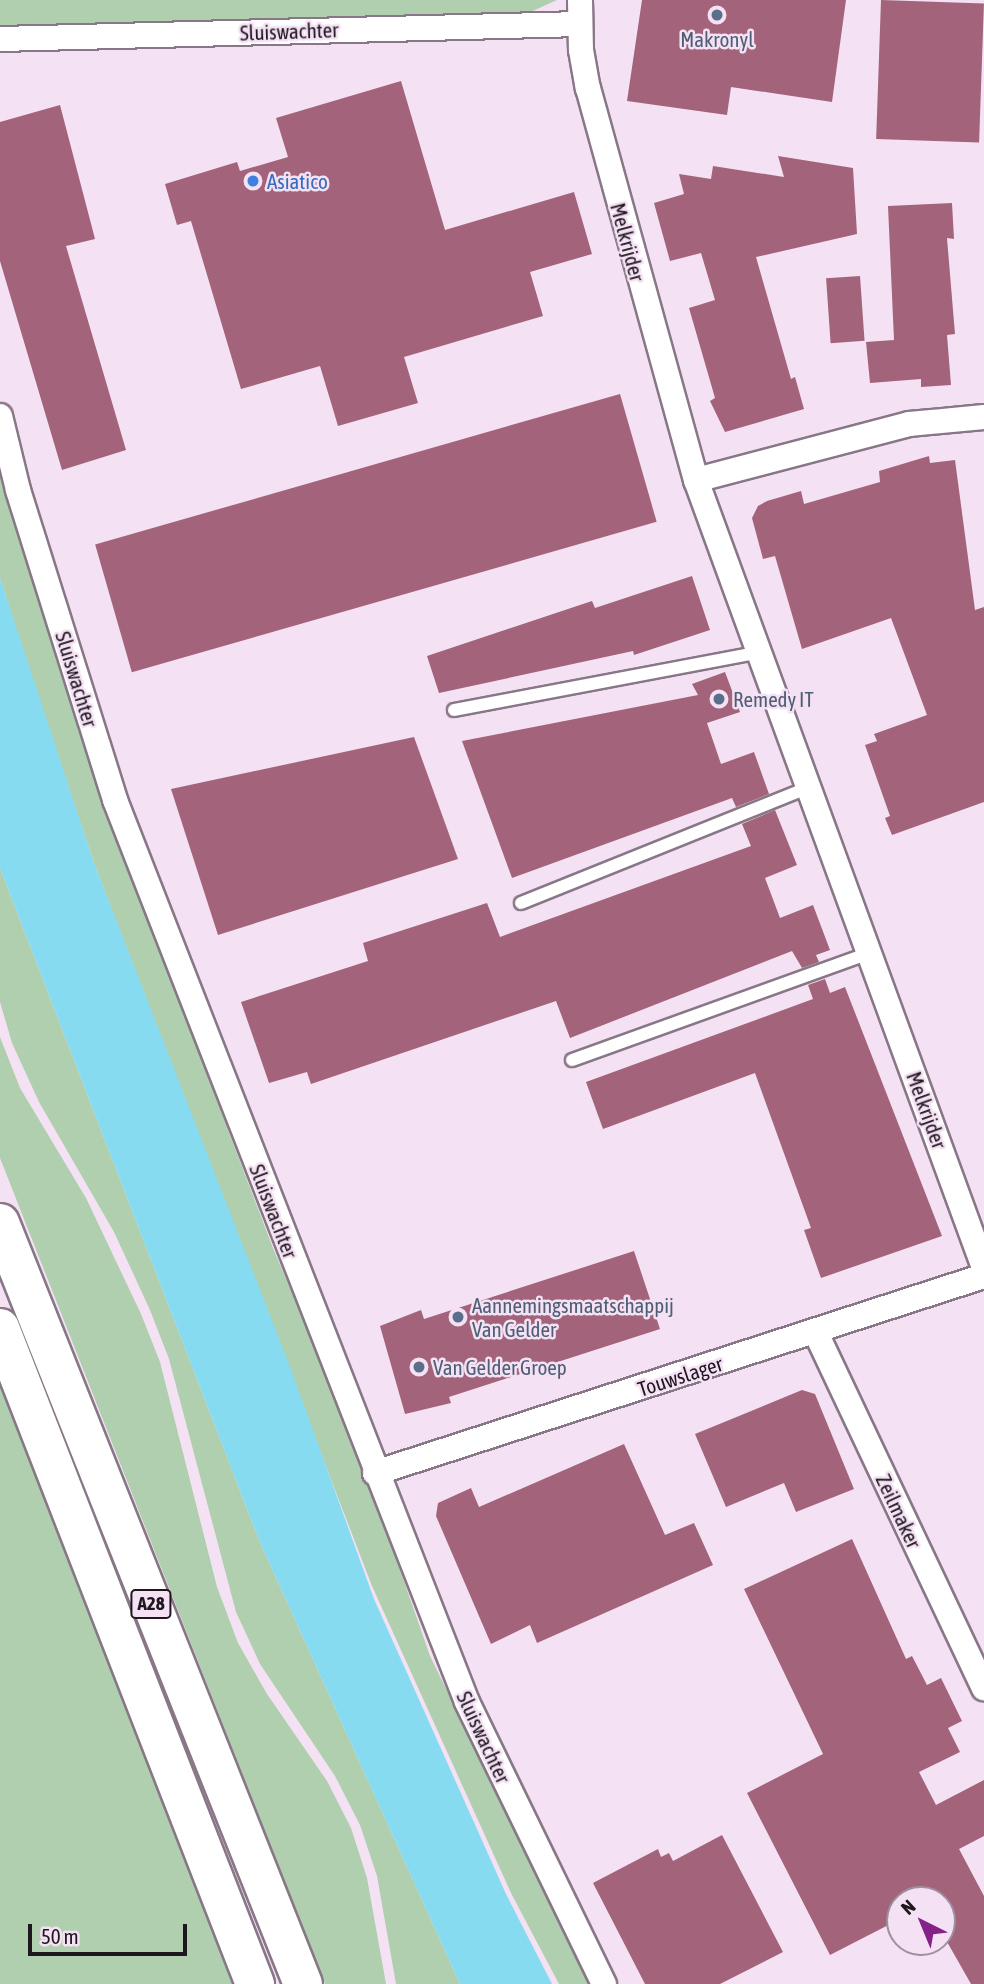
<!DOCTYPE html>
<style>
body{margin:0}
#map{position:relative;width:984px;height:1984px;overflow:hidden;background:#f4e1f3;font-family:"Asap Condensed",sans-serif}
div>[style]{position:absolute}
.green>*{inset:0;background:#afcfaf}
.water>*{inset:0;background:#87dbf0}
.building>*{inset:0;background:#a3637a;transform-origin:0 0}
.roads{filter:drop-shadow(2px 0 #887787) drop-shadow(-2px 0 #887787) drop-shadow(0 2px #887787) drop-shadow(0 -2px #887787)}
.lane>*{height:12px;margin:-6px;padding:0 6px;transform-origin:6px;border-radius:6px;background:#fff}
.street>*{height:24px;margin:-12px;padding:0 12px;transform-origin:12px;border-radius:12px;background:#fff}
.highway>*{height:38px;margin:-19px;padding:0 19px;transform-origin:19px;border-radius:19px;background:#fff}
.dots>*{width:19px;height:19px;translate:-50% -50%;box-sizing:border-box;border:4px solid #f4e1f3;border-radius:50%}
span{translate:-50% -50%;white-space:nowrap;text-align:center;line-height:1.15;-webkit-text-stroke:5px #f4e1f3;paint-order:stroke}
.shield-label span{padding:2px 5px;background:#f4e1f3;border:2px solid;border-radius:5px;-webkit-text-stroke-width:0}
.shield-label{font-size:19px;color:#1e171e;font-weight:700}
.street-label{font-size:21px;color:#1e171e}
.service-label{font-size:21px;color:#4e5e75}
.left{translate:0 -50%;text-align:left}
.shop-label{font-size:21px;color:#366cbe}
.north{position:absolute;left:886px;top:1886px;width:70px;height:70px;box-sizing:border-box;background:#f4e1f3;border:2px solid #9e909e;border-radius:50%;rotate:317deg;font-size:19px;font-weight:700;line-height:28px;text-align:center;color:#1e171e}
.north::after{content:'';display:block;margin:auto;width:24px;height:32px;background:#86218a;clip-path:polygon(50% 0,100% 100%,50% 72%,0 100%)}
.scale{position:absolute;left:28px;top:1924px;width:159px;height:32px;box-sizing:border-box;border:4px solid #1e171e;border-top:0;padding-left:9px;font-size:21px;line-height:24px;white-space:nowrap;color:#1e171e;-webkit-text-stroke:5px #f4e1f3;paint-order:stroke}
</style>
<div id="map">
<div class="green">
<div style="clip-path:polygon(0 0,557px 0,526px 14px,0 29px)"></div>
<div style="clip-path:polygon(0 454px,60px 659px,164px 962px,273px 1248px,358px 1449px,430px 1656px,591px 1984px,559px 1984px,511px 1893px,372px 1586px,94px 863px,31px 675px,0 578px)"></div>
<div style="clip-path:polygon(0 868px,259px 1540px,460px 1984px,396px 1984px,377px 1876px,360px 1825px,335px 1776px,260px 1664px,236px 1612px,169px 1359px,150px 1310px,114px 1232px,39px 1102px,12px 1043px,0 1002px)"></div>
<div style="clip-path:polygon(0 1037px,20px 1088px,86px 1198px,141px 1314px,160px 1362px,217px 1587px,238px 1643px,267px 1694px,327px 1781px,351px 1828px,367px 1878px,386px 1984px,325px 1984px,0 1158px)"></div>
<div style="clip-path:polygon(0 1378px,237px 1984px,0 1984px)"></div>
</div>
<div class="water">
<div style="clip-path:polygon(0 578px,94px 863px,292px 1372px,374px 1599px,506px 1894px,552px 1984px,460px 1984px,259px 1540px,0 868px)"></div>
</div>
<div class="building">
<div style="clip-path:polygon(642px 0,846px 0,832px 102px,731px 87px,727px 115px,627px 101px)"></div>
<div style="left:881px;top:0;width:103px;height:139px;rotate:2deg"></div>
<div style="clip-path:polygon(401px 81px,445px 230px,574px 192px,592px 254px,530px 272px,543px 316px,404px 357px,418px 403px,338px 426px,320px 366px,241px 389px,191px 221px,177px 225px,165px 184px,237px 162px,240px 171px,288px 157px,276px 118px)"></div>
<div style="clip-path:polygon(60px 105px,95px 239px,66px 246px,126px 450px,62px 470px,0 261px,0 122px)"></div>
<div style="clip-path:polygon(778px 156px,853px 168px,857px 234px,756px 257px,791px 379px,795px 377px,804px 409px,725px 432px,710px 401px,715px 398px,689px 308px,715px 300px,701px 253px,670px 261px,654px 203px,684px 194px,679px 174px,711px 179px,713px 166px,784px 177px)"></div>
<div style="clip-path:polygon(952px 203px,954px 239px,947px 238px,955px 334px,947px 335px,951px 385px,921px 387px,921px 379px,870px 383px,866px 342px,894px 340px,888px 206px)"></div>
<div style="left:860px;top:276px;width:65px;height:34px;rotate:86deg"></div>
<div style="left:620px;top:394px;width:133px;height:546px;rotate:74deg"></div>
<div style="clip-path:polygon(929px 456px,930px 463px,955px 460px,975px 610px,984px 607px,984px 802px,892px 835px,885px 818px,890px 816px,865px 745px,877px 741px,874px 734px,927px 715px,891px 618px,802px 649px,775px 556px,763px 559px,752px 518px,758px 506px,767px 501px,801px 491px,804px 504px,880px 482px,879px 471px)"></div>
<div style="clip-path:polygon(692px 576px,710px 630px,634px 655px,633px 651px,439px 693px,427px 656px,592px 601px,595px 608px)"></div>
<div style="clip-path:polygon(725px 672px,740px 712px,707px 723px,721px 764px,754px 752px,769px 794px,736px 807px,732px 798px,512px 878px,462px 741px,698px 695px,692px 684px)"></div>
<div style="clip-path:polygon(414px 737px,458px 859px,218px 935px,171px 789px)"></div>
<div style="clip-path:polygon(775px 810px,797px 865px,765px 878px,780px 918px,813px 905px,830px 950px,816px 955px,819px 962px,802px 968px,792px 951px,570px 1038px,556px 1001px,311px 1084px,307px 1072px,269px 1083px,241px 1002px,368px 961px,363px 943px,487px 903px,500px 937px,751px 846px,742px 824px)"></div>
<div style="clip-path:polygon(825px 979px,830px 993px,845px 987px,942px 1236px,821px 1278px,804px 1230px,811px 1228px,755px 1073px,603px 1129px,586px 1082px,813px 999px,808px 985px)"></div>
<div style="clip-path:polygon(634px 1251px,660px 1329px,449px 1397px,451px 1403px,405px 1414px,380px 1326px,421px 1310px,424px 1319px)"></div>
<div style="clip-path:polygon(802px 1390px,815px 1394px,854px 1489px,796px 1512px,784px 1483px,726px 1507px,695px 1434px)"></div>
<div style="clip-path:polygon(624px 1444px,665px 1535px,694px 1523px,713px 1565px,537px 1643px,530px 1625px,491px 1644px,436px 1516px,438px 1503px,471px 1488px,479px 1507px)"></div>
<div style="clip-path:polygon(852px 1539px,906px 1659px,912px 1656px,927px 1685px,941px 1678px,962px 1721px,948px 1728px,960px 1752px,919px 1772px,936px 1805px,984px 1780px,984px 1836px,959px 1849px,984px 1896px,984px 1984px,971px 1984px,942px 1933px,942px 1900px,900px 1900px,900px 1919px,830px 1955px,747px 1793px,823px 1754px,744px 1589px)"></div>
<div style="clip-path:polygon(722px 1835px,783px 1952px,720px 1984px,645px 1984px,593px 1883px,658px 1849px,661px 1857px,669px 1853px,673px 1861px)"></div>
</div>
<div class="roads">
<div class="lane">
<div style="left:454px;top:710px;width:311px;rotate:-10.7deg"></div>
<div style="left:521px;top:903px;width:311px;rotate:-21.9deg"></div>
<div style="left:572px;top:1060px;width:317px;rotate:-19.8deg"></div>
</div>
<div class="street">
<div style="left:580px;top:0;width:50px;rotate:88.9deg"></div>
<div style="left:581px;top:50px;width:39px;rotate:80deg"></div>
<div style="left:588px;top:88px;width:407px;rotate:74.6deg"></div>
<div style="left:696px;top:480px;width:839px;rotate:69.92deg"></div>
<div style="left:0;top:39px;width:579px;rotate:-1.48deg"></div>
<div style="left:0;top:416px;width:76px;rotate:76.3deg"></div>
<div style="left:18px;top:490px;width:325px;rotate:72.6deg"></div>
<div style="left:115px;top:800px;width:968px;rotate:68.68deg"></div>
<div style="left:467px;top:1702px;width:314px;rotate:64.1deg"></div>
<div style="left:696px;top:480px;width:220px;rotate:-14.7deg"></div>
<div style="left:909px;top:424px;width:75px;rotate:-5.3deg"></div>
<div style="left:816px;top:1333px;width:393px;rotate:64.7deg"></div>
<div style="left:375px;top:1473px;width:640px;rotate:-17.93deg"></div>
</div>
<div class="highway">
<div style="left:0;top:1223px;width:819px;rotate:68.29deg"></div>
<div style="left:0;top:1328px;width:704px;rotate:68.76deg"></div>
</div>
</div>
<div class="dots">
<div style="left:717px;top:15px;background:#5c6f8a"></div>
<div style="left:253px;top:181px;background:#3f7fe0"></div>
<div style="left:719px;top:699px;background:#5c6f8a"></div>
<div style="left:458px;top:1317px;background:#5c6f8a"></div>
<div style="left:419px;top:1367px;background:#5c6f8a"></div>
</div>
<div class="shield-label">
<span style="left:151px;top:1604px">A28</span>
</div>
<div class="street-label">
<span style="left:289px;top:31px;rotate:-2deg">Sluiswachter</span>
<span style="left:628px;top:242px;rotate:75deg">Melkrijder</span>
<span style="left:77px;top:679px;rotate:73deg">Sluiswachter</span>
<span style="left:927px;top:1110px;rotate:70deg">Melkrijder</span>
<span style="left:274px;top:1211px;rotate:69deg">Sluiswachter</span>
<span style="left:680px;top:1376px;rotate:-18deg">Touwslager</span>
<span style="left:899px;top:1511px;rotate:65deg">Zeilmaker</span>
<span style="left:484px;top:1737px;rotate:65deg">Sluiswachter</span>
</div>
<div class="service-label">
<span style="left:717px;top:39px">Makronyl</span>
<span class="left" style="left:733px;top:699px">Remedy IT</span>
<span class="left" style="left:472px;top:1317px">Aannemingsmaatschappij<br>Van Gelder</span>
<span class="left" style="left:433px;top:1367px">Van Gelder Groep</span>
</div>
<div class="shop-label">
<span class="left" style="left:267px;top:181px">Asiatico</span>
</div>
<div class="north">N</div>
<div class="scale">50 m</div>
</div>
